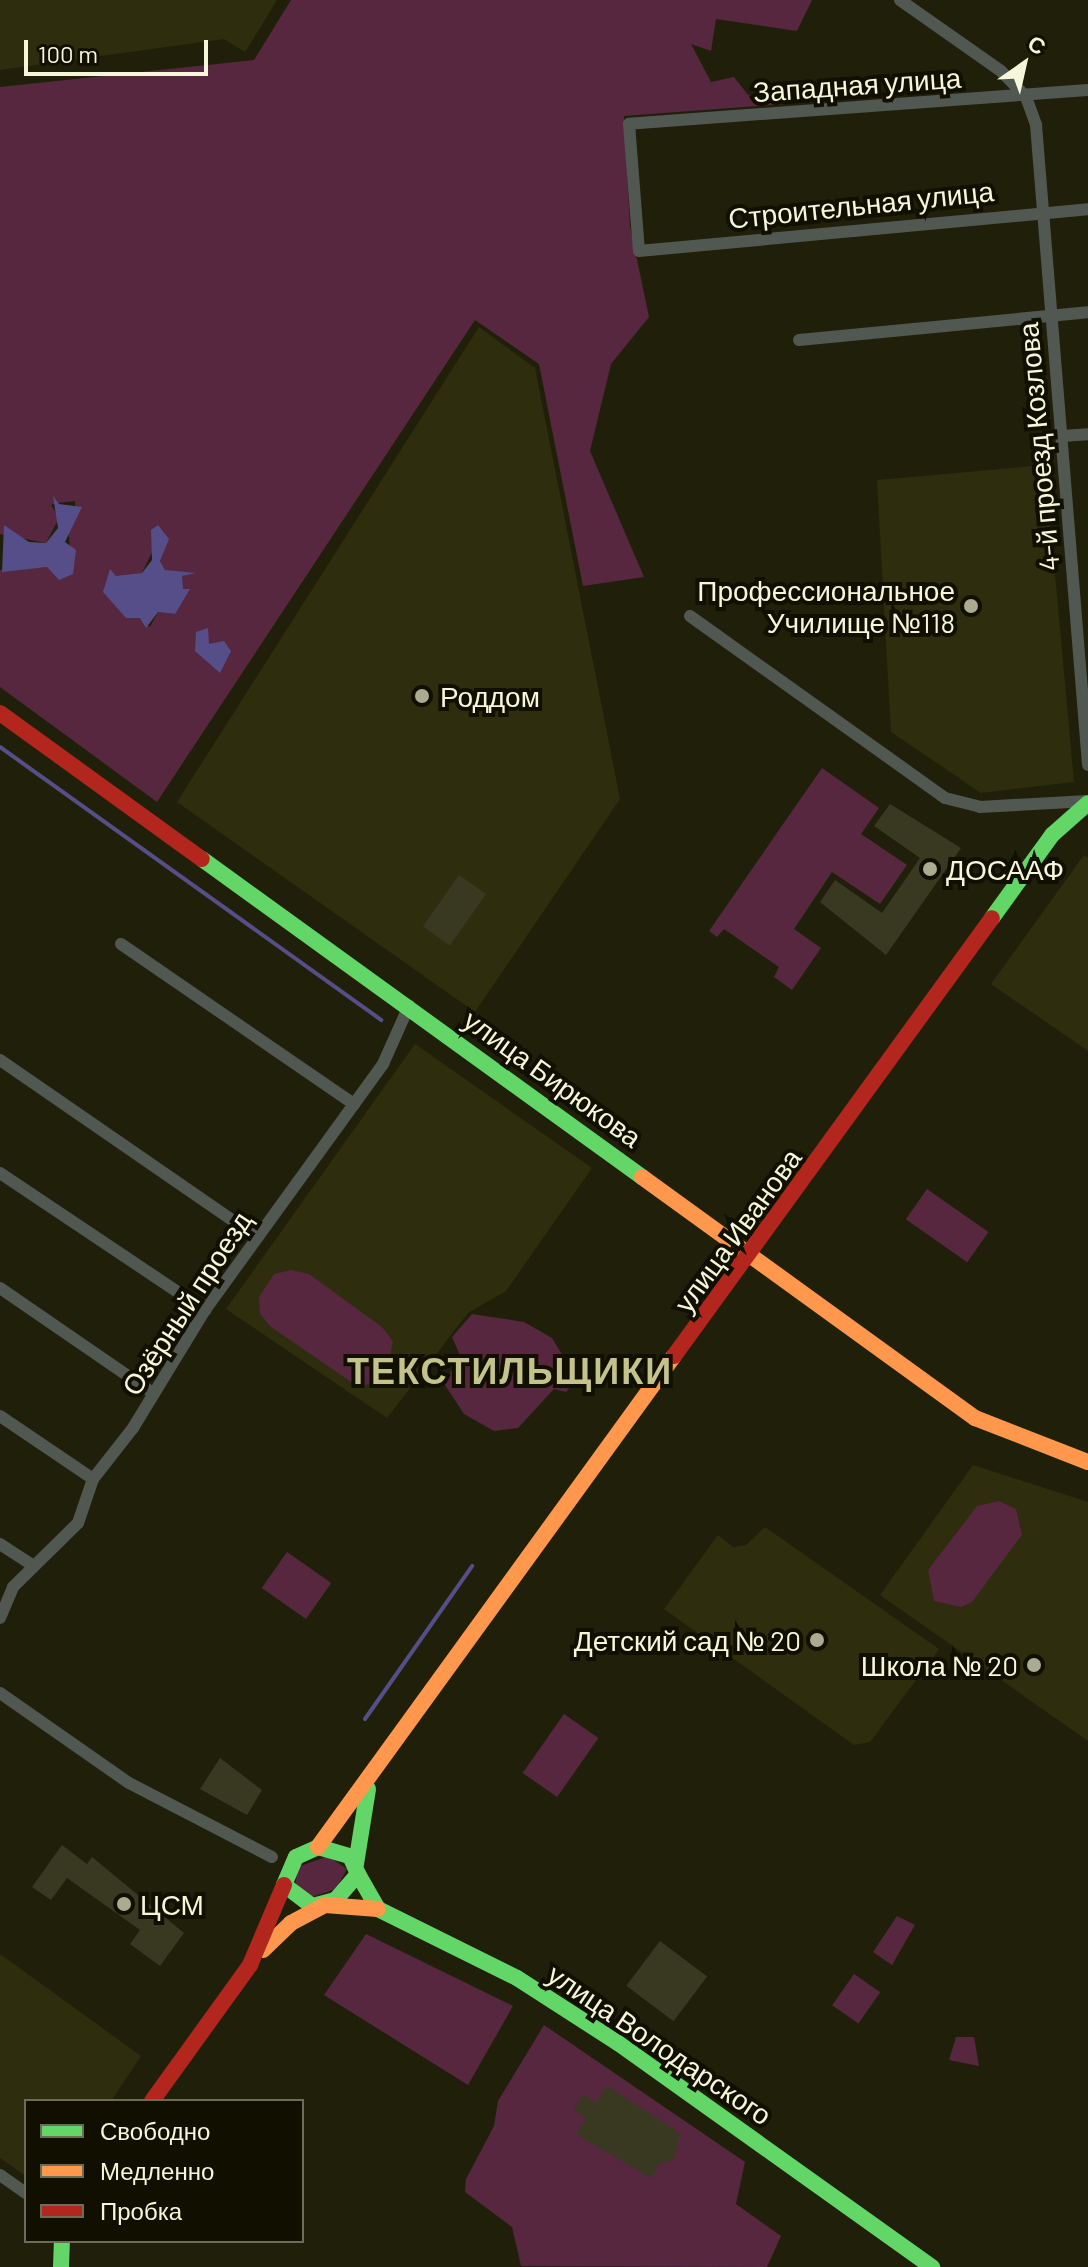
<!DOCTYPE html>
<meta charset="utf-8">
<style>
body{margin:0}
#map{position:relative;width:1088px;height:2267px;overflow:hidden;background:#20200a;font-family:Barlow,sans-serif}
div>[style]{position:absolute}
.built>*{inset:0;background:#2e2d0d}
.green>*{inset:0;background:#56273f;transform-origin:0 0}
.water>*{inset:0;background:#564e89}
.stream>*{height:4px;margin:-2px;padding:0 2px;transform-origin:2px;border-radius:2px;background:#564e89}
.building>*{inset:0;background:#393821;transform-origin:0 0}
.street>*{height:12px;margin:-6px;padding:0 6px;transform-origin:6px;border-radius:6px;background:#515852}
.fast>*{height:16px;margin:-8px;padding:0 8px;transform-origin:8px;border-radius:8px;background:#63d668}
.slow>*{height:16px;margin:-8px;padding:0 8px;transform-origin:8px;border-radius:8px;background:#ff974d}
.jam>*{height:16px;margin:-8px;padding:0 8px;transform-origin:8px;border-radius:8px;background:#b3261e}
.dots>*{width:22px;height:22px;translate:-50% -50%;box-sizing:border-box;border:4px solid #111000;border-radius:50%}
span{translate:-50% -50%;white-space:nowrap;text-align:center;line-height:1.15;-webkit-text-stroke:8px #111000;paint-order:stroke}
.street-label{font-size:28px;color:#f6f6da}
.poi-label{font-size:28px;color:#f6f6da}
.right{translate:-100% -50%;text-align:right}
.left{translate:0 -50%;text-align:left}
.district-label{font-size:36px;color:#c4c38b;font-weight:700;letter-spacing:2px}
.legend{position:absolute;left:24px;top:2099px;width:280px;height:144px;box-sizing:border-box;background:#111000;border:2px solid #6d6c57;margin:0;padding:10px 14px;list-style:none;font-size:24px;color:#f6f6da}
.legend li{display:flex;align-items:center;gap:16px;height:40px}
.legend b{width:40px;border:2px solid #6d6c57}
.north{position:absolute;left:984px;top:24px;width:80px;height:80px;-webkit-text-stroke:6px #111000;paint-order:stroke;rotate:34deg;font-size:22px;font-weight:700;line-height:32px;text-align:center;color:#f6f6da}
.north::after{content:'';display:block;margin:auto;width:28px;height:36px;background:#f6f6da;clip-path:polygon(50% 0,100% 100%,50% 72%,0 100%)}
.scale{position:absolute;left:24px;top:40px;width:184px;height:36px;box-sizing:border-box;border:4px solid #f6f6da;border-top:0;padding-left:10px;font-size:24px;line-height:28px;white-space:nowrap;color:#f6f6da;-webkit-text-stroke:6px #111000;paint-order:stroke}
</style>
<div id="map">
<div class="built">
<div style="clip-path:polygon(0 0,277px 0,245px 52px,224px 39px,0 70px)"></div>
<div style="clip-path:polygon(479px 327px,535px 368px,620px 799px,475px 1012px,177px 802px)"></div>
<div style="clip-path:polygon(1045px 465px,1074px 782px,981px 793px,891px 732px,877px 480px)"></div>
<div style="clip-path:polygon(1084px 855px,1088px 858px,1088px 1051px,991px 984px)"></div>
<div style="clip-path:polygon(415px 1044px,592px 1168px,506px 1291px,468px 1313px,387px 1418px,226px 1309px)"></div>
<div style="clip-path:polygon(973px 1465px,1088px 1502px,1088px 1741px,880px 1595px)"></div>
<div style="clip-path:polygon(765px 1527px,939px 1649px,870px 1742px,854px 1745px,664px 1609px,718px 1535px,733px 1547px,746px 1545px)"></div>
<div style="clip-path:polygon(0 1954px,141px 2056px,111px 2101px,26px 2101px,26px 2176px,0 2158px)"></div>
</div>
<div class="green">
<div style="clip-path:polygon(evenodd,291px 0,812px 0,797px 31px,716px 19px,711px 51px,691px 44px,711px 82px,734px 77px,748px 95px,780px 97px,784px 104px,624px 116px,630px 226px,649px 317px,611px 364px,590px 451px,644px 577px,583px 586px,539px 364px,475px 320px,157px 802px,0 687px,0 570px,47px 567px,57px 573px,70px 548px,68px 526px,75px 520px,75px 501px,58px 503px,51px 505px,59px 518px,46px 543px,0 534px,0 87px,254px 60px,291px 0,156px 544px,165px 546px,160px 561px,165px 571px,192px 573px,182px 576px,175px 614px,158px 612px,150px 627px,106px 587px,142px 573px,156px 544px)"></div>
<div style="clip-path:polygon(822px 768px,879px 808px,861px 834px,907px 865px,880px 904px,832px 872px,794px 929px,821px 948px,792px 990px,774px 977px,779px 967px,724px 929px,717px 937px,709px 931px)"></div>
<div style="left:927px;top:1189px;width:75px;height:37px;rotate:35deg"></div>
<div style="clip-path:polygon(291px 1270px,309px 1274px,382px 1327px,393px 1341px,387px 1374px,360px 1388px,271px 1327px,260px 1314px,259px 1297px,274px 1274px)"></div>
<div style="clip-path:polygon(472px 1314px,524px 1322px,552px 1338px,577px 1379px,566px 1392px,554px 1389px,518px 1428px,494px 1431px,464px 1414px,445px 1385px,459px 1353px,452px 1337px)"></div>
<div style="clip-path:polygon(999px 1501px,1016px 1509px,1022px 1535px,972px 1602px,961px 1607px,934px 1601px,928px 1570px,977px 1506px)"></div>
<div style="left:287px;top:1552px;width:54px;height:44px;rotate:35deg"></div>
<div style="left:564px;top:1714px;width:42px;height:72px;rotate:35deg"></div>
<div style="clip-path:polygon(328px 1856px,347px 1869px,336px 1889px,311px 1897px,295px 1887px,298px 1867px)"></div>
<div style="clip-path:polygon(897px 1916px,915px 1925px,892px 1965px,873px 1952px)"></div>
<div style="clip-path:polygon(366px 1934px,513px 2006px,468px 2085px,324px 1995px)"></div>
<div style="left:854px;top:1974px;width:32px;height:38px;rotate:35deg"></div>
<div style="clip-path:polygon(544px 2025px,745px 2162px,736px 2204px,781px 2236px,767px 2267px,521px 2266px,512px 2227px,465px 2192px,466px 2179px,494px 2126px,498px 2101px)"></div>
<div style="clip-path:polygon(956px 2037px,974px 2037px,979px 2066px,949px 2060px)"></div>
</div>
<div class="water">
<div style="clip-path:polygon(53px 496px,59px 504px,82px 507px,65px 542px,76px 550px,73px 574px,59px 580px,47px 567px,2px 572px,4px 525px,29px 542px,46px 543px,58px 528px)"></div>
<div style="clip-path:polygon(158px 525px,169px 539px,160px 561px,165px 570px,196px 573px,182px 576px,183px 589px,190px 589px,175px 614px,158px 612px,146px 628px,140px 618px,126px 618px,103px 592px,110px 569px,116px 576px,142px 573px,152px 560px,151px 530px)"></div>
<div style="clip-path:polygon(208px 628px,209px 644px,224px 641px,231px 651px,220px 673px,195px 651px,196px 632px)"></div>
</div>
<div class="stream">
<div style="left:0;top:747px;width:469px;rotate:35.6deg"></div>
<div style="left:365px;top:1719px;width:187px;rotate:-55deg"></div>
</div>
<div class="building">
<div style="clip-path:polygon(890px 804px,961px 848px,886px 955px,820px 902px,835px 880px,882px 913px,920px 858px,874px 826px)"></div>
<div style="left:459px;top:875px;width:33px;height:63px;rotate:35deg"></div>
<div style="clip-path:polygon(220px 1758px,262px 1790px,247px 1815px,200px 1789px)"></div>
<div style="clip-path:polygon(62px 1845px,87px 1864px,92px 1857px,184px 1933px,160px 1966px,130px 1944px,140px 1930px,67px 1878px,51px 1900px,32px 1887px)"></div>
<div style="left:660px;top:1941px;width:59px;height:56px;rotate:37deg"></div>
<div style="clip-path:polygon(607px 2086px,680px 2133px,673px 2161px,660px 2163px,651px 2178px,576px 2134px,586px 2118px,574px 2110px,583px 2095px,596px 2103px)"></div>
</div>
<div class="street">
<div style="left:900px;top:0;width:123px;rotate:35.1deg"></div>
<div style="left:1001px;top:71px;width:36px;rotate:46deg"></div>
<div style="left:1026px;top:97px;width:30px;rotate:70deg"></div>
<div style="left:1036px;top:125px;width:642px;rotate:85.35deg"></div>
<div style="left:1088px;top:90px;width:460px;rotate:175.8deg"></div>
<div style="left:629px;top:124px;width:127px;rotate:85.5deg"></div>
<div style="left:639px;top:251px;width:451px;rotate:-5.3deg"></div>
<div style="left:799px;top:340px;width:290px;rotate:-5.5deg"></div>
<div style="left:1062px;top:436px;width:26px;rotate:-4deg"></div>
<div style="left:690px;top:616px;width:313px;rotate:35.5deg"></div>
<div style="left:945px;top:798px;width:36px;rotate:14deg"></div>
<div style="left:980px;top:807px;width:108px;rotate:-3.2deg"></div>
<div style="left:121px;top:944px;width:283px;rotate:34.5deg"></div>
<div style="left:0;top:1060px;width:312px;rotate:34.6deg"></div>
<div style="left:0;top:1173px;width:247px;rotate:33.8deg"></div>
<div style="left:0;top:1288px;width:186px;rotate:34.5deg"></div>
<div style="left:0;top:1416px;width:112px;rotate:34.1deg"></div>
<div style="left:0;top:1544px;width:38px;rotate:33deg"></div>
<div style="left:0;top:1618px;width:34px;rotate:-67deg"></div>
<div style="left:13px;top:1587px;width:91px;rotate:-44.6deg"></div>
<div style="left:78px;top:1523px;width:46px;rotate:-71.2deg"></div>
<div style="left:93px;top:1479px;width:65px;rotate:-51.9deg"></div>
<div style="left:133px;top:1428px;width:138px;rotate:-58.6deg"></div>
<div style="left:205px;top:1310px;width:304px;rotate:-54.1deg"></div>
<div style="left:383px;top:1064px;width:64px;rotate:-65.9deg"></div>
<div style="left:0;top:1693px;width:157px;rotate:34.9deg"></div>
<div style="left:129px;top:1783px;width:161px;rotate:27.4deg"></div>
<div style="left:0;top:2175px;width:32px;rotate:35deg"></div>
</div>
<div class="fast">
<div style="left:202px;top:859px;width:543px;rotate:35.86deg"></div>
<div style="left:992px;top:918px;width:102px;rotate:-54.1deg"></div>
<div style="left:1052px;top:835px;width:48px;rotate:-41.6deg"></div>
<div style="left:318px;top:1847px;width:33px;rotate:16deg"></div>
<div style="left:350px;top:1856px;width:20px;rotate:66deg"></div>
<div style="left:358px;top:1874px;width:35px;rotate:131deg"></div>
<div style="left:335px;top:1900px;width:24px;rotate:165deg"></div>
<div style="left:312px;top:1906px;width:35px;rotate:-143deg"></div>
<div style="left:284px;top:1885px;width:30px;rotate:-67deg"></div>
<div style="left:296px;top:1857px;width:24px;rotate:-24deg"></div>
<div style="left:356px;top:1864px;width:76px;rotate:-80.9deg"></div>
<div style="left:358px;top:1874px;width:40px;rotate:60.3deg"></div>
<div style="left:378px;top:1909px;width:155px;rotate:26.4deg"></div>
<div style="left:517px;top:1978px;width:120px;rotate:32.8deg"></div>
<div style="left:618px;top:2043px;width:386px;rotate:35.5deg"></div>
<div style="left:61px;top:2267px;width:26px;rotate:-88deg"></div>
</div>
<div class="slow">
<div style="left:642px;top:1177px;width:411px;rotate:35.9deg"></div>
<div style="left:975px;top:1418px;width:121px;rotate:21.3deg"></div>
<div style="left:318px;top:1847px;width:606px;rotate:-54.06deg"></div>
<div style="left:263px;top:1950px;width:39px;rotate:-44deg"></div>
<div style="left:291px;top:1923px;width:38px;rotate:-28deg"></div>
<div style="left:325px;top:1905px;width:53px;rotate:4.3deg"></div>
</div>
<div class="jam">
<div style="left:0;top:713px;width:249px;rotate:35.9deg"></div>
<div style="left:674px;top:1356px;width:541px;rotate:-54.02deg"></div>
<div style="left:152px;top:2101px;width:168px;rotate:-54.2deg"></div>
<div style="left:250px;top:1965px;width:87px;rotate:-67deg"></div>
</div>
<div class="dots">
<div style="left:971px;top:606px;background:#abab91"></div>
<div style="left:422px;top:696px;background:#abab91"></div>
<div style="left:930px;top:869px;background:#abab91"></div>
<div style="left:817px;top:1640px;background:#abab91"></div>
<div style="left:1034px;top:1665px;background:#abab91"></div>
<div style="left:124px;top:1904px;background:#abab91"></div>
</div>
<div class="street-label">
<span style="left:857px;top:84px;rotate:-4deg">Западная улица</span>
<span style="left:861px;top:204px;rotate:-6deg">Строительная улица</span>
<span style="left:1038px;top:447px;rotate:-95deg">4-й проезд Козлова</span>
<span style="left:553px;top:1078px;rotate:36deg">улица Бирюкова</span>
<span style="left:737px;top:1230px;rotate:-54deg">улица Иванова</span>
<span style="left:186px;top:1303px;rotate:-57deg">Озёрный проезд</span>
<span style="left:660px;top:2044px;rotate:34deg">улица Володарского</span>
</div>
<div class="poi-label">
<span class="right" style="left:955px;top:606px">Профессиональное<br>Училище №118</span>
<span class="left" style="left:440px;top:696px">Роддом</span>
<span class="left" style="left:946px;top:869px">ДОСААФ</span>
<span class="right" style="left:801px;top:1640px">Детский сад № 20</span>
<span class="right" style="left:1018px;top:1665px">Школа № 20</span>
<span class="left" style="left:140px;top:1904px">ЦСМ</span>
</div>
<div class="district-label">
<span style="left:510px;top:1370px">ТЕКСТИЛЬЩИКИ</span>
</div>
<ul class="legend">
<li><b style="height:10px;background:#63d668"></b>Свободно</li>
<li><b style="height:10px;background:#ff974d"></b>Медленно</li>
<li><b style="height:10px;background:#b3261e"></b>Пробка</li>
</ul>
<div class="north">С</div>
<div class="scale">100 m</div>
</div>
